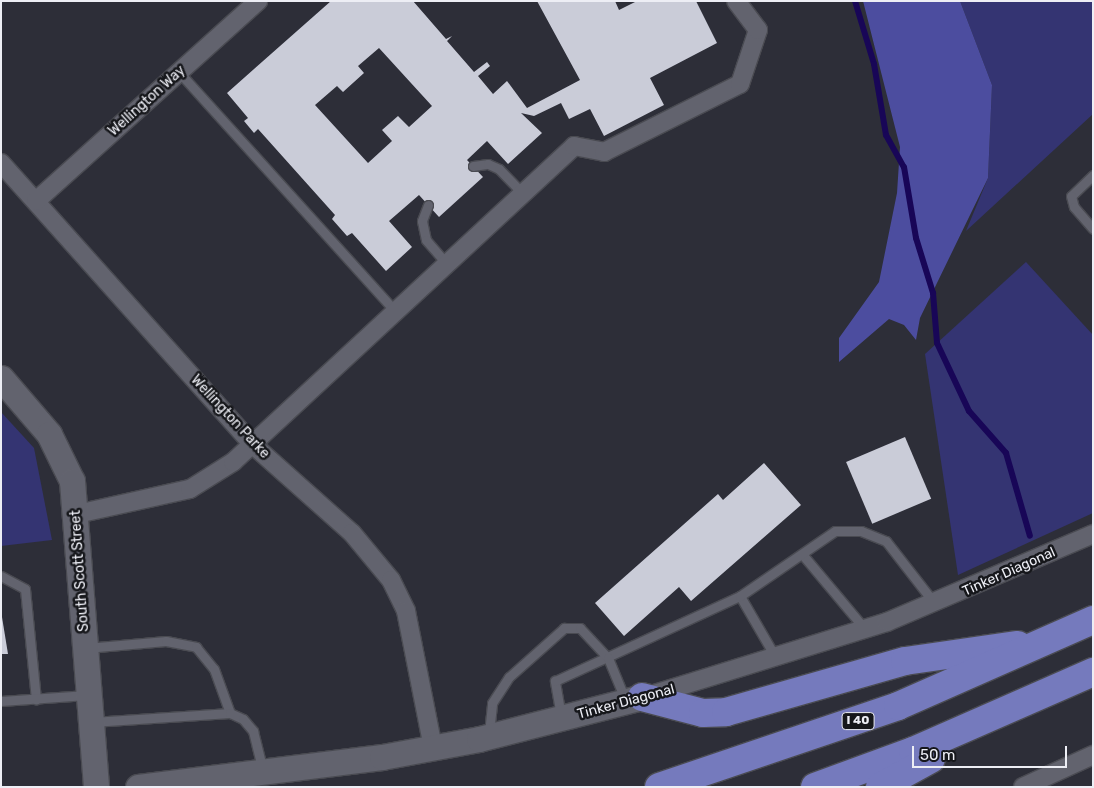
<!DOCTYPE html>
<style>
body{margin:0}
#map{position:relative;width:1094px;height:788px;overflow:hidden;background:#2d2e38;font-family:Rubik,sans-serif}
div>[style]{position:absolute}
.green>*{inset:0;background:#343472}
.forest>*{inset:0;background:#4c4d9f}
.stream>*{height:6px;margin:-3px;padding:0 3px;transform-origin:3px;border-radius:3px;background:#180657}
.building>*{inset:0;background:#caccd8;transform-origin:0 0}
.roads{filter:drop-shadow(1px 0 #4a4b52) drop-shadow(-1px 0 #4a4b52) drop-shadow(0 1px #4a4b52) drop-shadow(0 -1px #4a4b52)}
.lane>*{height:9px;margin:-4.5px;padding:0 4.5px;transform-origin:4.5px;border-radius:4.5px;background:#62636e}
.street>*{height:18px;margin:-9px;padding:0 9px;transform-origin:9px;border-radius:9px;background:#62636e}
.secondary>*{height:25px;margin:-12.5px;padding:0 12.5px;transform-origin:12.5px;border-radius:12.5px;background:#62636e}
.highway>*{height:28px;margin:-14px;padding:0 14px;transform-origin:14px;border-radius:14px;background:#757abd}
span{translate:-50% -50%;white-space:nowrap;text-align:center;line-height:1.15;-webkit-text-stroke:5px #16171b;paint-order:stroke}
.shield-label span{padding:1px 4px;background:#16171b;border:1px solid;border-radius:4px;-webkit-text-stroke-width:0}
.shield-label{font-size:12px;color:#edeef5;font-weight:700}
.street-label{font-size:14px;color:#edeef5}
.frame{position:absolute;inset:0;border:2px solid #edeef5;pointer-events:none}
.scale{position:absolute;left:912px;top:746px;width:155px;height:22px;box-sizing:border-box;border:2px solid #edeef5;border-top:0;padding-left:6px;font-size:15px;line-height:18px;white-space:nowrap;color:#edeef5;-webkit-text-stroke:4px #16171b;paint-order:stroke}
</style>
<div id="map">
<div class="green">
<div style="clip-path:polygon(960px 1px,1093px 1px,1093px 114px,966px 231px,988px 178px,992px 85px)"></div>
<div style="clip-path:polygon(1026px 262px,1093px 335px,1093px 513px,958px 575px,925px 354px)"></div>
<div style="clip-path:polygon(1px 412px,34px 448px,52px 540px,1px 546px)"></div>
</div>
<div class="forest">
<div style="clip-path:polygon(863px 1px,960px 1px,992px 85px,988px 178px,920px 318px,916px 340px,904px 325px,889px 319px,839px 362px,839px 338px,879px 282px,897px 193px,900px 147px)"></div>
</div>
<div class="stream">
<div style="left:855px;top:1px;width:66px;rotate:73.2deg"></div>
<div style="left:874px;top:64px;width:72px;rotate:80.4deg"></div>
<div style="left:886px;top:135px;width:37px;rotate:61deg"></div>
<div style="left:904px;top:167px;width:72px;rotate:80.4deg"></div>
<div style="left:916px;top:238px;width:58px;rotate:72.8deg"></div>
<div style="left:933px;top:293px;width:50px;rotate:85.4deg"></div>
<div style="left:937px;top:343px;width:75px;rotate:64.8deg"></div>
<div style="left:969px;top:411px;width:56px;rotate:48.6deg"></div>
<div style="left:1006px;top:453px;width:86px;rotate:73.9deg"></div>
</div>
<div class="building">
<div style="clip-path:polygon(evenodd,331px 1px,413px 1px,446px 39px,452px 36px,447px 41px,474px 72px,487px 62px,490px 66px,478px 76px,493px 94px,507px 81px,527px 108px,580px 80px,537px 1px,615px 1px,619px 10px,637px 1px,696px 1px,717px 43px,650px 78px,664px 105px,604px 136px,590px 109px,569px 119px,561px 103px,534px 116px,521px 113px,542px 133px,508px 164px,487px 141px,467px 160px,483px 177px,439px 217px,419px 195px,389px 221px,412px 247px,386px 271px,352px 233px,347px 236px,332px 219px,335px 215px,258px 129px,254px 133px,244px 121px,248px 118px,227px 93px,331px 1px,379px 48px,432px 106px,409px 127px,398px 116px,382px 130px,392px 141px,368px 163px,315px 105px,337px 86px,343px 92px,364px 73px,358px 66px,379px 48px)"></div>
<div style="left:905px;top:437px;width:67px;height:64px;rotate:67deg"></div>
<div style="clip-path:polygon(764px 463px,801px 505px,691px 601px,679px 587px,624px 636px,595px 603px,718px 494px,723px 500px)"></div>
<div style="clip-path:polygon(1px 611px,8px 654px,1px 654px)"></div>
</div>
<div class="roads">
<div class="lane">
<div style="left:179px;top:72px;width:324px;rotate:47.9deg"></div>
<div style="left:473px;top:166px;width:15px;rotate:-8deg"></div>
<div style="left:488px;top:164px;width:12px;rotate:24deg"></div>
<div style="left:499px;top:169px;width:33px;rotate:46deg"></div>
<div style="left:1093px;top:175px;width:30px;rotate:136deg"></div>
<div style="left:1071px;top:196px;width:11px;rotate:75deg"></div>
<div style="left:1074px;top:207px;width:29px;rotate:49deg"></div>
<div style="left:428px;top:205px;width:17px;rotate:111deg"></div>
<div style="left:422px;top:221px;width:19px;rotate:78deg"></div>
<div style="left:426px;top:240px;width:30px;rotate:49deg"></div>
<div style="left:802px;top:554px;width:98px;rotate:50deg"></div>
<div style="left:1px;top:576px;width:27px;rotate:28deg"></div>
<div style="left:25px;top:589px;width:111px;rotate:84.3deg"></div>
<div style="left:740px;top:596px;width:72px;rotate:59.9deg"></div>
<div style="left:86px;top:648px;width:80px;rotate:-5deg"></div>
<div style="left:166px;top:641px;width:31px;rotate:11deg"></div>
<div style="left:196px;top:647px;width:28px;rotate:51deg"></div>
<div style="left:214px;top:669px;width:47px;rotate:70deg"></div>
<div style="left:1px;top:701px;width:86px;rotate:-4deg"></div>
<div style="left:561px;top:716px;width:36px;rotate:-100deg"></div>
<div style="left:555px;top:681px;width:204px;rotate:-24.7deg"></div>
<div style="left:740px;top:596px;width:115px;rotate:-34.4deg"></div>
<div style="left:835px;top:531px;width:26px"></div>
<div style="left:861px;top:531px;width:27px;rotate:22deg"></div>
<div style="left:886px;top:541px;width:80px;rotate:52.1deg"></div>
<div style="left:92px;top:722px;width:138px;rotate:-3.7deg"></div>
<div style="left:230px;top:713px;width:14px;rotate:25deg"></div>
<div style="left:243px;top:719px;width:16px;rotate:50deg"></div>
<div style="left:253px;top:731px;width:41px;rotate:76deg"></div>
<div style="left:489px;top:733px;width:30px;rotate:-84deg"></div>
<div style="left:492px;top:703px;width:31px;rotate:-57deg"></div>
<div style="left:509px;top:677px;width:74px;rotate:-41.7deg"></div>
<div style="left:564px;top:628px;width:16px"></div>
<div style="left:580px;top:628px;width:41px;rotate:47deg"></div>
<div style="left:608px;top:658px;width:44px;rotate:67.5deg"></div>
</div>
<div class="street">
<div style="left:1px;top:163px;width:377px;rotate:48.2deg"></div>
<div style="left:252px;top:444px;width:134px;rotate:41.7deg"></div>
<div style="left:352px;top:533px;width:61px;rotate:50.3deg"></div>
<div style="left:391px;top:580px;width:34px;rotate:64deg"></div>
<div style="left:406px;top:611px;width:139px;rotate:78.8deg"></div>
<div style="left:36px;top:201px;width:299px;rotate:-42deg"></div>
<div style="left:77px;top:514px;width:116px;rotate:-12.5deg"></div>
<div style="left:190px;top:489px;width:51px;rotate:-32.1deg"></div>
<div style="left:233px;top:462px;width:465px;rotate:-42.8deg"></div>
<div style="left:574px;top:146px;width:31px;rotate:11deg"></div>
<div style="left:604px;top:152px;width:152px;rotate:-26.6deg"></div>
<div style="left:740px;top:84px;width:57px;rotate:-71.6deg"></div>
<div style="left:758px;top:30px;width:36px;rotate:-127deg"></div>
<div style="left:648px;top:696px;width:250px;rotate:-17.2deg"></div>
<div style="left:887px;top:622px;width:224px;rotate:-23.1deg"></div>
<div style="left:1023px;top:787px;width:77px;rotate:-24.6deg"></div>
</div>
<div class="secondary">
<div style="left:1px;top:378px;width:74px;rotate:49.4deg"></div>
<div style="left:49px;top:434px;width:52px;rotate:63.9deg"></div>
<div style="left:72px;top:481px;width:307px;rotate:85.5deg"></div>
<div style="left:138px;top:787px;width:246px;rotate:-7deg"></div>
<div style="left:382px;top:757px;width:99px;rotate:-10.5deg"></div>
<div style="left:479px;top:739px;width:168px;rotate:-14.4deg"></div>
</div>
<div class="highway">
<div style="left:642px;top:697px;width:63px;rotate:14.7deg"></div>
<div style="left:703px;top:713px;width:23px;rotate:-2deg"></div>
<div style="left:726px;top:712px;width:186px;rotate:-15.9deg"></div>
<div style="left:905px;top:661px;width:114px;rotate:-8.1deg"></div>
<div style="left:659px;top:787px;width:252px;rotate:-18.7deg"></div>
<div style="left:898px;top:706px;width:213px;rotate:-23.8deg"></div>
<div style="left:815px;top:787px;width:104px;rotate:-20.2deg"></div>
<div style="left:913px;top:751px;width:197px;rotate:-23.7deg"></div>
<div style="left:880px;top:787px;width:58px;rotate:-28.8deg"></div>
</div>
</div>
<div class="shield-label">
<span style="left:858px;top:721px">I 40</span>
</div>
<div class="street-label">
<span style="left:147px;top:101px;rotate:-42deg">Wellington Way</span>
<span style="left:230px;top:417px;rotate:47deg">Wellington Parke</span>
<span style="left:80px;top:571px;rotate:-94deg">South Scott Street</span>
<span style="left:1009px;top:572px;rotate:-24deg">Tinker Diagonal</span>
<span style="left:626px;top:702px;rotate:-15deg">Tinker Diagonal</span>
</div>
<div class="frame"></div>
<div class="scale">50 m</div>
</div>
